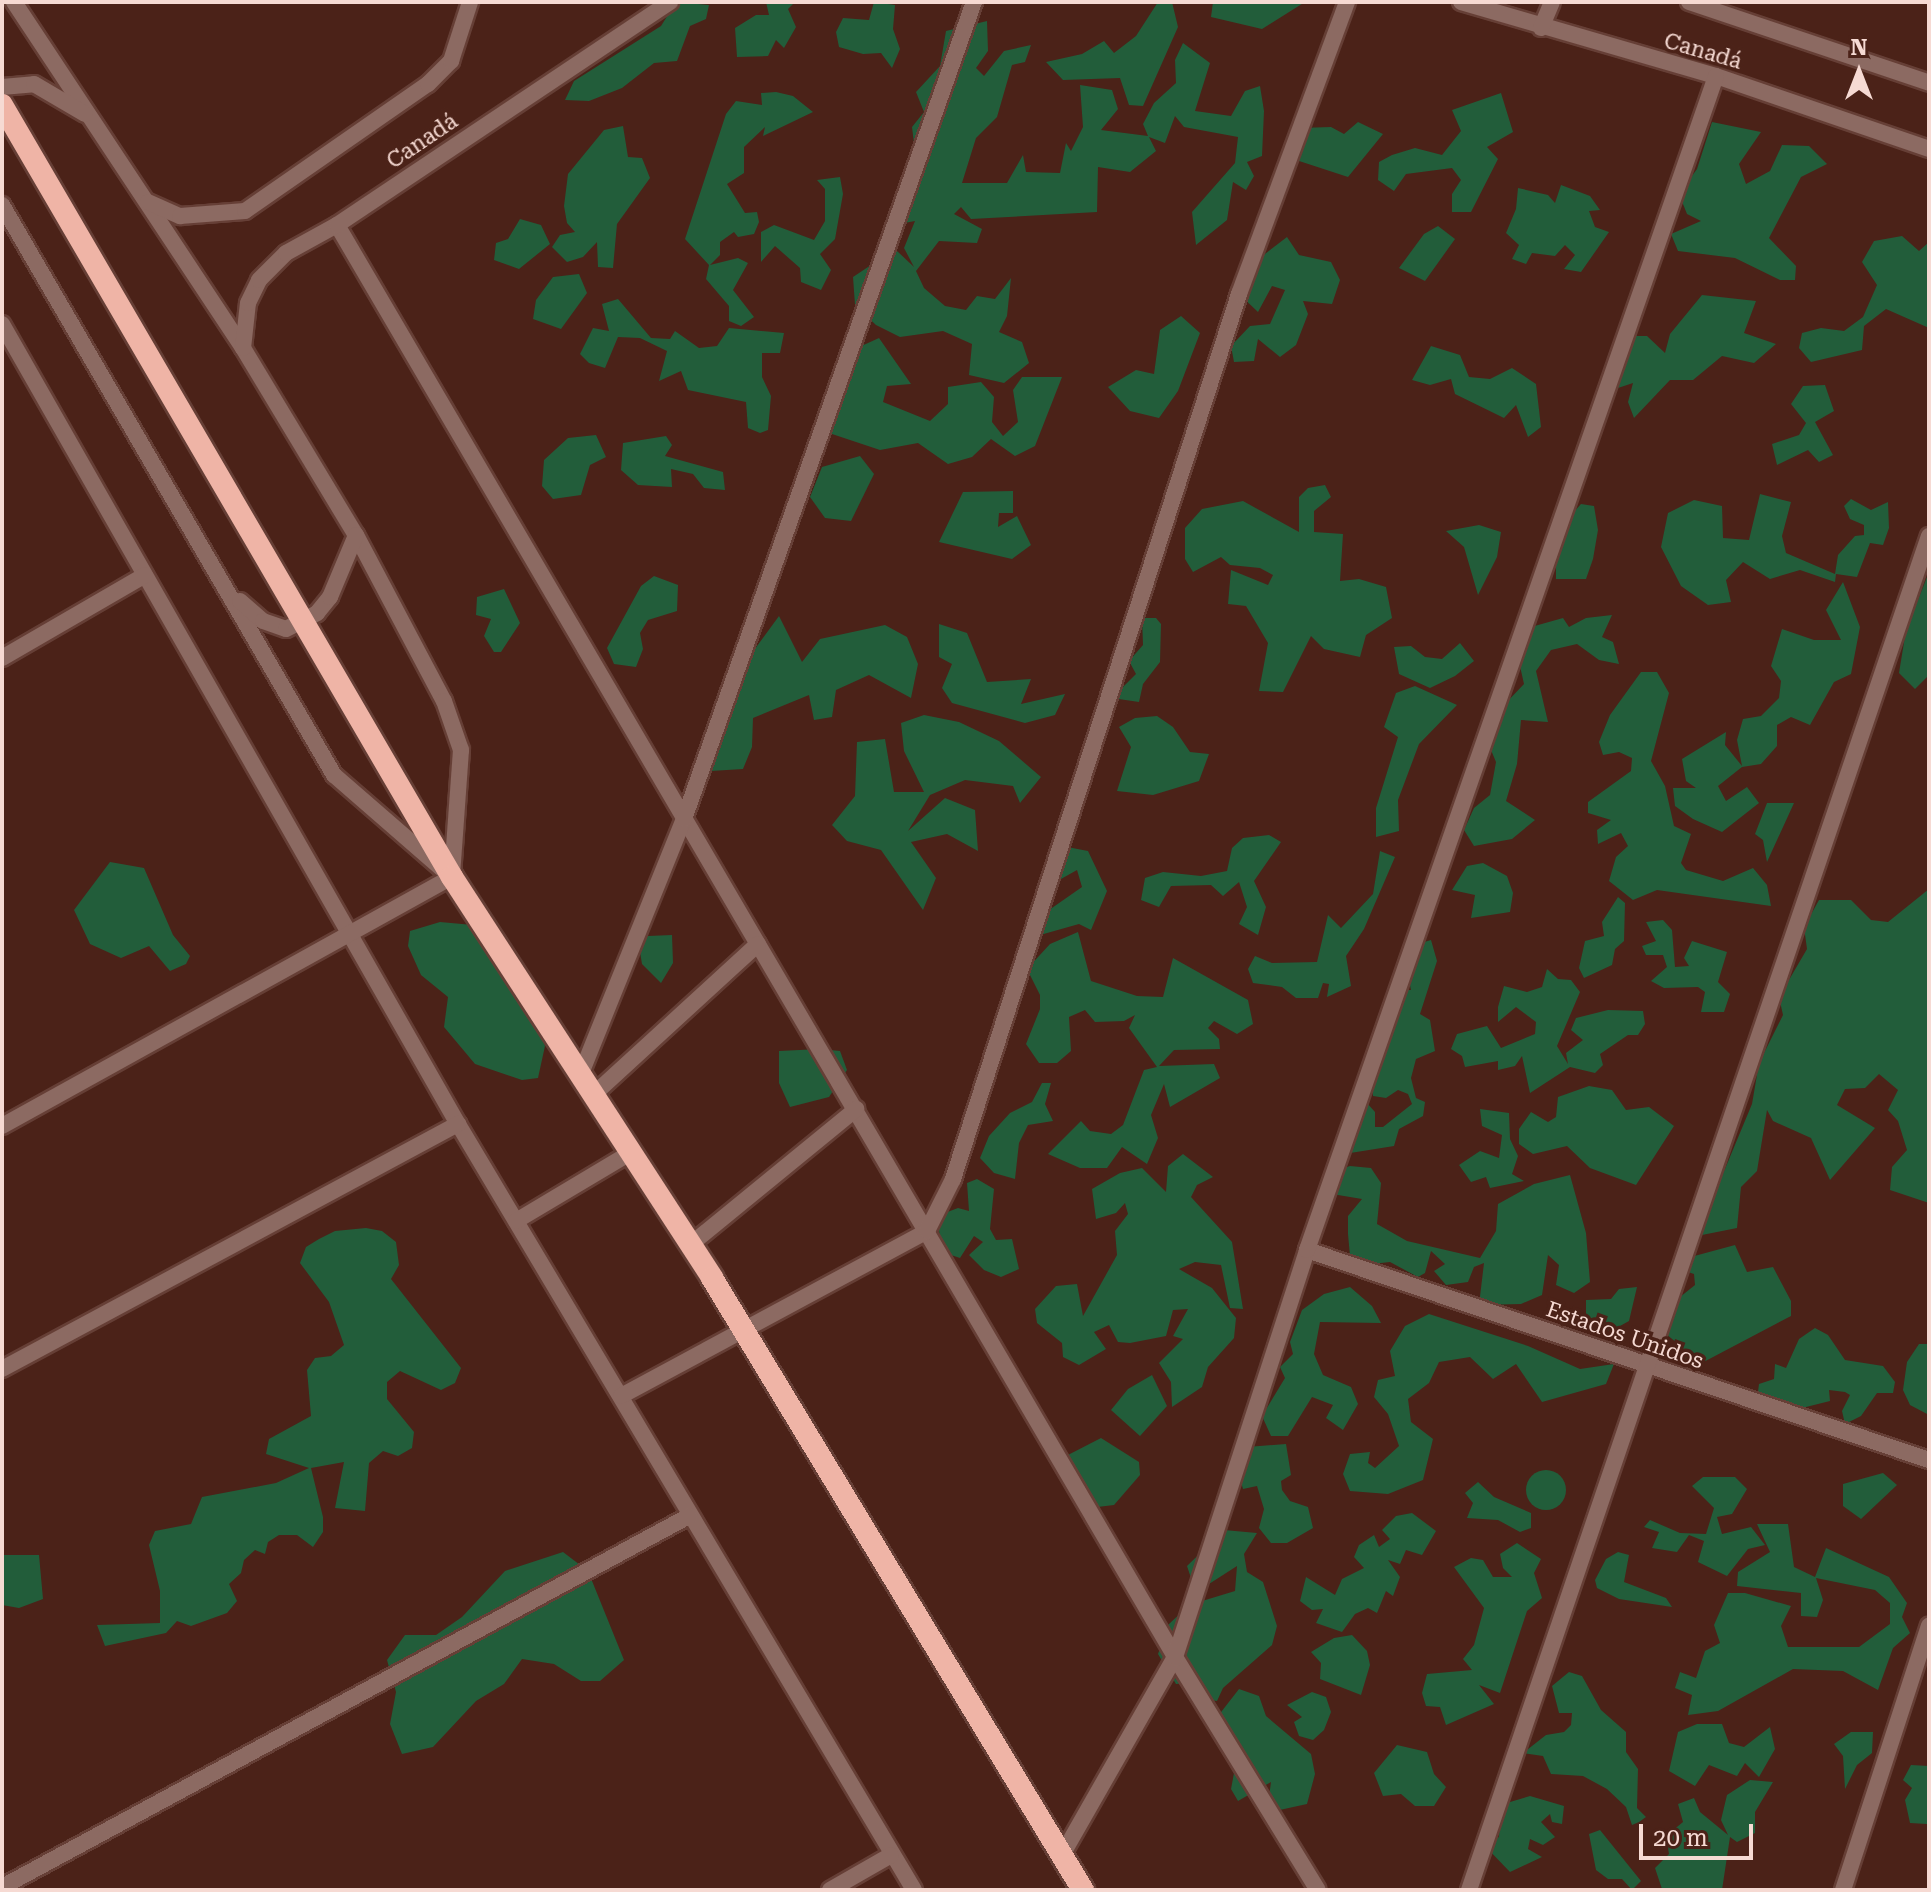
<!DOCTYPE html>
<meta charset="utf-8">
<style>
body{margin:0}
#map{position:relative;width:1931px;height:1892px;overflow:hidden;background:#4b2218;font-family:"Roboto Serif",serif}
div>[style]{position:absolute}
.green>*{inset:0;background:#225d3a}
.round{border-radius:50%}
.roads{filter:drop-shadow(2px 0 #663f36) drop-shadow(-2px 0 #663f36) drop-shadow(0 2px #663f36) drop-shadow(0 -2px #663f36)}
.minor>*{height:16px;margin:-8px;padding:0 8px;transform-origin:8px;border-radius:8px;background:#8c6a62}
.trunk>*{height:22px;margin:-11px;padding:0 11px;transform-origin:11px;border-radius:11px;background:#efb4a6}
span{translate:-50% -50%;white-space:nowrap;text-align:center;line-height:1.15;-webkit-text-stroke:7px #4b2218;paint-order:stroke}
.street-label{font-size:22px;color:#f6dad3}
.frame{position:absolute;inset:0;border:4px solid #f6dad3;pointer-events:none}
.north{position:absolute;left:1819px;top:32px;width:80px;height:80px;-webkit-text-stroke:6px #4b2218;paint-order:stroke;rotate:0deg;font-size:22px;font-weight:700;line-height:32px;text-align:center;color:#f6dad3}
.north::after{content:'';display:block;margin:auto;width:28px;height:36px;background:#f6dad3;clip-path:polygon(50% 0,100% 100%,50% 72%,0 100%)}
.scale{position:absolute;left:1639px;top:1824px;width:114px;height:36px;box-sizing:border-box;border:4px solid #f6dad3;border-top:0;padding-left:10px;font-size:24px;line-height:28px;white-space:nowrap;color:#f6dad3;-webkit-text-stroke:6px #4b2218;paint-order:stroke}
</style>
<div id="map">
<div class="green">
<div style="clip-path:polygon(676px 2px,709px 5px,706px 19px,690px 26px,677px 61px,654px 63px,622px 88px,589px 101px,565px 100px,574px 81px,661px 26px)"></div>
<div style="clip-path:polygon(766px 2px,795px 2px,788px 9px,796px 27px,784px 48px,776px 40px,768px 56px,737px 57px,735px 28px,756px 15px,769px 15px)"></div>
<div style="clip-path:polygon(874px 2px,895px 5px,893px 29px,900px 49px,892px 68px,881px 53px,863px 54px,839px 47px,836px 32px,843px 18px,869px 20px)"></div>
<div style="clip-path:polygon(1158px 2px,1172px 2px,1178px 27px,1143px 106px,1129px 105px,1120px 78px,1063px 80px,1046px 62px,1082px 54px,1104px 41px,1114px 53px,1136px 36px)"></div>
<div style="clip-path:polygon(1213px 2px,1305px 2px,1262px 29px,1211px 17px)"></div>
<div style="clip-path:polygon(987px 21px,988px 51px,976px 68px,984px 76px,1004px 51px,1031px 45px,1025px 62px,1012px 65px,997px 117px,976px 138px,962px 183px,1007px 183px,1023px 155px,1026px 172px,1060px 173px,1066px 143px,1071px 151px,1083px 127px,1080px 85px,1112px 90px,1118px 109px,1101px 130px,1148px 136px,1143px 124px,1154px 103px,1176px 83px,1175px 60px,1183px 43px,1210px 63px,1195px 111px,1231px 116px,1245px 91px,1260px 86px,1264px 111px,1262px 156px,1247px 162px,1254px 176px,1246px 190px,1233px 182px,1227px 220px,1196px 245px,1192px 212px,1235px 163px,1238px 137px,1184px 127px,1175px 116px,1165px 143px,1149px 137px,1156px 151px,1130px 172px,1098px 167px,1097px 212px,971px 219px,961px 207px,954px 214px,982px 229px,977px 243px,939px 241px,916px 271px,924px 288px,945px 306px,966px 310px,977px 296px,995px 299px,1011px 278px,1007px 316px,999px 332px,1022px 342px,1029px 363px,1004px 383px,969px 375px,972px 344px,943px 331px,900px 337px,876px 325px,855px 305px,853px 277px,877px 261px,896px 250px,914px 267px,904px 248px,915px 221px,894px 225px,916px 160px,912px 127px,924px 112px,916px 92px,940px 66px,946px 31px)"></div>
<div style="clip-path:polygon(776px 92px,793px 96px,813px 112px,763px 136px,765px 127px,744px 147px,744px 173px,727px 184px,745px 213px,757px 212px,759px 222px,754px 234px,738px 237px,734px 232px,720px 242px,720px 255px,710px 265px,738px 258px,748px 263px,733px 290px,754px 317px,741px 326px,729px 321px,729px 306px,706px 279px,709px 265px,685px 239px,726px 114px,736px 101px,762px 105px,761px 93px)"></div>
<div style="clip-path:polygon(1501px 93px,1513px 132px,1487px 147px,1498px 159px,1471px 212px,1452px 212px,1452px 194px,1461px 180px,1452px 168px,1406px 174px,1394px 191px,1378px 180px,1379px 162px,1392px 155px,1415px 148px,1442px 155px,1461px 131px,1452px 110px)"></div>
<div style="clip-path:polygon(1358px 122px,1383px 134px,1348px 177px,1293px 159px,1299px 128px,1331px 127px,1344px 134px)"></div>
<div style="clip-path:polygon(1712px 122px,1761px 132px,1739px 164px,1746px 184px,1770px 171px,1782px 145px,1809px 146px,1827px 164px,1801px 177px,1769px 238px,1796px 266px,1795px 280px,1780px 280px,1735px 258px,1678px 251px,1671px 234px,1701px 221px,1687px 214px,1679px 194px,1697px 169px)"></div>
<div style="clip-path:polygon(623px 126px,628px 157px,642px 158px,650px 178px,617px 224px,613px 268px,598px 267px,597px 242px,583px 257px,567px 262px,552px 247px,560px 235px,575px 232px,567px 223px,564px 206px,568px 174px,604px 130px)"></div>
<div style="clip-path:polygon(840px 177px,843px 194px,835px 239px,820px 254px,831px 270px,821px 290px,801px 282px,800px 268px,775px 246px,761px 262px,761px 232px,774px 225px,814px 240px,825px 221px,825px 189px,817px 180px)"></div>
<div style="clip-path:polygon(1561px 185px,1590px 196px,1600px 210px,1589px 211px,1595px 227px,1609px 232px,1581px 272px,1564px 269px,1575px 255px,1565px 245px,1555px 256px,1532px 253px,1526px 264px,1512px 259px,1519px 245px,1506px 233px,1516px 209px,1518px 188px,1548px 195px,1555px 203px)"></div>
<div style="clip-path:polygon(520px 219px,541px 225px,550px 244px,519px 269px,494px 260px,496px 243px,508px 239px)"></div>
<div style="clip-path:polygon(1438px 226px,1455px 239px,1425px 281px,1399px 268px,1424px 234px)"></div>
<div style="clip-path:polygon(1902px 236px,1919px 251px,1929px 242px,1929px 328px,1886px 309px,1864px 326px,1862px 350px,1811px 362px,1799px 348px,1802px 333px,1821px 328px,1844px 331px,1863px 317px,1877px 285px,1862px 262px,1874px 241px)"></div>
<div style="clip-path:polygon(1287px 237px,1299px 255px,1331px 262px,1340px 280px,1332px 304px,1303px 301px,1308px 314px,1296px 345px,1280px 357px,1258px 339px,1254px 361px,1234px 362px,1231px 346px,1250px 326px,1270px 324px,1285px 290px,1272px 286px,1258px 312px,1239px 294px,1248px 267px)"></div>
<div style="clip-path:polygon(579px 274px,587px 293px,561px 329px,533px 319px,536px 300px,553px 277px)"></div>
<div style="clip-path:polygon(1702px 295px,1756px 301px,1744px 333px,1776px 344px,1754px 363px,1722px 356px,1693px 380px,1670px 380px,1634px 418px,1628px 402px,1633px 383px,1606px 392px,1627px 336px,1647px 336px,1665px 353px,1670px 334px)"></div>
<div style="clip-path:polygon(618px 299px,651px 338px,670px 339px,675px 331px,699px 348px,717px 346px,729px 328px,784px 333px,780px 353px,762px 353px,762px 377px,771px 396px,768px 430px,760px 433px,748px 428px,746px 402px,688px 390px,681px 371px,659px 381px,667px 351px,640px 338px,618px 337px,605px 368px,589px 363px,580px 354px,593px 328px,609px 331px,602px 304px)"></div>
<div style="clip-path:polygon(1181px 316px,1200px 333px,1178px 391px,1159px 418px,1130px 411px,1108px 387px,1136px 370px,1154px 374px,1160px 330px)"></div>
<div style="clip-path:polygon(879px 338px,911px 384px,887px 386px,883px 402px,930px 421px,948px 404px,948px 387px,981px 382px,994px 397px,992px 422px,1003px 436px,1018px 422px,1013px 390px,1022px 377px,1062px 377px,1035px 446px,1015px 456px,991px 439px,972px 457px,948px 464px,918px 443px,880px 450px,832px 434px,828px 402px,846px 353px)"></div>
<div style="clip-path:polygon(1431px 346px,1460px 355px,1469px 377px,1490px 379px,1512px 368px,1536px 384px,1541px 427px,1528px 437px,1516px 405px,1504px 418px,1455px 394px,1451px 379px,1430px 385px,1412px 380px)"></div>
<div style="clip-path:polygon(1825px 385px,1834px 411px,1815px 422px,1833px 455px,1819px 462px,1808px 450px,1777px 465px,1772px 444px,1799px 435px,1806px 423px,1791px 404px,1803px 386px)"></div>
<div style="clip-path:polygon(596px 435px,606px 457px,590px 465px,581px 495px,553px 499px,542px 486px,544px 460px,568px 438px)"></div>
<div style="clip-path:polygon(666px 436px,672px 445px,665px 456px,723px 472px,725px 490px,704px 488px,693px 474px,671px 469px,672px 487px,638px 485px,621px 470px,623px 443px)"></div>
<div style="clip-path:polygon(860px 456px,874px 474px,851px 521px,825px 518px,810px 497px,822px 467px)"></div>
<div style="clip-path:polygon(1325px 485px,1331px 497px,1314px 511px,1314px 532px,1343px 534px,1340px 581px,1359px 579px,1386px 587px,1392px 618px,1366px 635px,1360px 657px,1324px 649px,1311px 636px,1283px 692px,1259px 691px,1268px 643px,1246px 606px,1228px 604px,1231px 570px,1268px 585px,1273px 575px,1260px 568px,1230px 565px,1221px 557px,1193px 572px,1185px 559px,1185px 528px,1202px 509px,1243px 501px,1299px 532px,1299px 497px,1308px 488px)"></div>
<div style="clip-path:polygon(1013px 491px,1013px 513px,999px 513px,998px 527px,1017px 516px,1031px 545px,1012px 559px,939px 542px,963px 492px)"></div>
<div style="clip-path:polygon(1760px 494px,1791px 502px,1782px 536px,1786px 553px,1835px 574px,1838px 555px,1855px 536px,1864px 535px,1864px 525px,1850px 519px,1844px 506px,1851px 499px,1871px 510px,1888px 502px,1889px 528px,1883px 545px,1870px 543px,1857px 577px,1836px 574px,1835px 582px,1800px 570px,1770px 579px,1743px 562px,1726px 580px,1731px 602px,1708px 605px,1681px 586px,1661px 547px,1668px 513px,1694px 500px,1722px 506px,1723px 538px,1749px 540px)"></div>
<div style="clip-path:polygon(1581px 504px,1594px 506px,1598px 530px,1593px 559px,1586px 579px,1556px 579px,1556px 551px,1570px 516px)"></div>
<div style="clip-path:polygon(1479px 525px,1501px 532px,1497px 557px,1478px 595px,1464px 547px,1446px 531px)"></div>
<div style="clip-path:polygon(1929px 572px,1929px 675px,1915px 689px,1899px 673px,1906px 630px)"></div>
<div style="clip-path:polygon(654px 576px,678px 585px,677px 611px,648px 620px,640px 633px,643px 649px,636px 667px,614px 664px,607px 648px,641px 586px)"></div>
<div style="clip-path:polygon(1843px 582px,1860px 627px,1851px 674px,1834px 682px,1810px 725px,1791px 717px,1777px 725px,1777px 746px,1761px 764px,1742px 767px,1718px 786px,1726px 801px,1747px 787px,1759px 803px,1722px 832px,1693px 819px,1675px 806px,1673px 788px,1696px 788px,1686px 781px,1682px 759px,1726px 732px,1725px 745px,1742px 766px,1737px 740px,1743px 719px,1761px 716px,1779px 698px,1781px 681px,1771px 666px,1782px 629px,1814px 640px,1841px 640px,1826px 610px)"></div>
<div style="clip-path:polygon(504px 589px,520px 623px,501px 652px,494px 652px,484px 636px,491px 619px,476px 615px,477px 597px)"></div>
<div style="clip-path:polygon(1612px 615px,1602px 637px,1613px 642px,1619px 664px,1599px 660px,1577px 644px,1551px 650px,1536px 671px,1548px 722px,1521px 720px,1517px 764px,1506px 801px,1535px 820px,1512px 839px,1474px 846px,1464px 830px,1474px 808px,1490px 795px,1496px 762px,1486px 738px,1503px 706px,1524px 684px,1515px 644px,1520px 630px,1563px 618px,1569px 627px,1586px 618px)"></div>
<div style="clip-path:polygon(779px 616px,802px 662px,820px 639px,885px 625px,907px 637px,918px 664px,911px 698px,869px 675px,836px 690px,832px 717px,814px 720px,809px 695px,753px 718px,752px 747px,743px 769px,711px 771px,710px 741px,718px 699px)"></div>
<div style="clip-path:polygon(1142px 618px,1156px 618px,1161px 624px,1160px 662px,1143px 684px,1139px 702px,1112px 698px,1136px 674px,1129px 661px,1143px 645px)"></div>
<div style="clip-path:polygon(939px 624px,967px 633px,987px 682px,1031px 679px,1021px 704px,1065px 694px,1055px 715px,1025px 723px,952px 703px,942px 688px,952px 664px,939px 657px)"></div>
<div style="clip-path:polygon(1460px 643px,1474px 661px,1455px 676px,1430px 688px,1399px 674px,1394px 647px,1411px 646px,1425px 657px,1442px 659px)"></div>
<div style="clip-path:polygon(1641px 672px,1657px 672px,1669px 693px,1651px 761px,1665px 786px,1674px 826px,1691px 834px,1681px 863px,1686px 870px,1723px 881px,1753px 868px,1767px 885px,1771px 906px,1657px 890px,1633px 900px,1609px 881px,1616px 857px,1628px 846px,1621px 833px,1598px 844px,1597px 830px,1611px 820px,1588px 813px,1588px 802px,1631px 771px,1632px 758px,1619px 752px,1603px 755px,1599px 742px,1610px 715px)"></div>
<div style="clip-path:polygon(1415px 686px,1457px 705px,1419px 744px,1398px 800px,1399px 831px,1376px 837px,1376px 808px,1398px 737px,1384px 727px,1396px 693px)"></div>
<div style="clip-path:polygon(924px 715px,959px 722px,999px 741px,1041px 777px,1020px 803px,1013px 786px,965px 780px,930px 795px,908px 831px,945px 798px,975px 810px,978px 851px,947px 834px,911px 842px,936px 878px,923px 910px,881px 850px,847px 841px,832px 825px,855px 796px,857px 742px,885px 739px,894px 792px,924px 792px,904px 751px,901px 723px)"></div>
<div style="clip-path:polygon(1157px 716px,1173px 727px,1190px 752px,1209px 754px,1199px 781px,1153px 795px,1117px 791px,1131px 747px,1119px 727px,1135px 718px)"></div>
<div style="clip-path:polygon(1767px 803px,1794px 803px,1767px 862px,1763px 840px,1755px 834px)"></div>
<div style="clip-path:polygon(1269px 835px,1281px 842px,1254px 881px,1266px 907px,1258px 935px,1239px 924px,1247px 907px,1239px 882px,1223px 896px,1211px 885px,1171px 886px,1159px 907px,1141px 900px,1145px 878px,1163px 872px,1201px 876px,1227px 871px,1232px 848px,1243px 838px)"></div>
<div style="clip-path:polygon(1062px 846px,1088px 851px,1107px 891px,1091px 930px,1079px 924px,1033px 937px,1039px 917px,1082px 887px,1077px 870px,1061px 879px,1048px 873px)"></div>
<div style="clip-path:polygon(1380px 851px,1395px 857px,1364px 929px,1346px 956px,1351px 986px,1327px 997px,1329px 984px,1323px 983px,1318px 998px,1296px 998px,1282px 987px,1253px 983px,1248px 969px,1255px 956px,1272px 963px,1317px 962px,1328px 915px,1341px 928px,1373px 894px)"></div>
<div style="clip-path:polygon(110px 862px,144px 868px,173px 935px,190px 956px,186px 964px,170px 971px,149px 946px,121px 958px,90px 944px,74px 910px)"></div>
<div style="clip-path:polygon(1483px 863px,1507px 876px,1513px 893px,1510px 912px,1471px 918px,1475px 895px,1452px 890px,1467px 866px)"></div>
<div style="clip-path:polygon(1929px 889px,1929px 1203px,1890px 1190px,1892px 1167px,1907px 1150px,1898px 1121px,1888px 1110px,1898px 1090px,1879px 1074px,1865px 1088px,1845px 1089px,1837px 1105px,1875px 1128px,1830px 1180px,1811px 1138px,1773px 1121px,1767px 1110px,1757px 1171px,1741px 1187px,1737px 1228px,1697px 1236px,1752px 1104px,1759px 1063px,1783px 1015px,1779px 997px,1807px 949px,1804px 927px,1819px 900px,1851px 900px,1871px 920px,1888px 922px)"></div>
<div style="clip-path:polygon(1618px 897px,1625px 903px,1624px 941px,1615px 949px,1612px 965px,1584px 978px,1579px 968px,1585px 941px,1604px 936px,1602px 922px)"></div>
<div style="clip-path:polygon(1663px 920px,1672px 930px,1675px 967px,1689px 966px,1684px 958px,1692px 941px,1727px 952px,1718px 982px,1730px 994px,1724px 1012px,1701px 1012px,1705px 992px,1698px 987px,1664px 988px,1651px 981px,1667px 967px,1663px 955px,1646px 955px,1642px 946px,1656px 941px,1646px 922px)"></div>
<div style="clip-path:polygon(440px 922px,473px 925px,484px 936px,487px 954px,541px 1028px,545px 1046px,538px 1078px,522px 1080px,475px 1064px,444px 1027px,448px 997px,421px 975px,408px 946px,410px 931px)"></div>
<div style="clip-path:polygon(1078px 932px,1091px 981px,1137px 996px,1163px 997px,1173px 958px,1248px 1000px,1253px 1024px,1237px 1034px,1214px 1021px,1208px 1028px,1219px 1039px,1220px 1049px,1174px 1050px,1159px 1066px,1214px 1064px,1220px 1078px,1170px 1107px,1164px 1084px,1151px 1115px,1158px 1138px,1147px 1164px,1122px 1147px,1107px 1168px,1080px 1168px,1048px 1154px,1081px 1121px,1090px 1131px,1111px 1134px,1123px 1125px,1144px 1070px,1157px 1067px,1129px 1028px,1135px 1015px,1124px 1021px,1095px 1022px,1085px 1010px,1069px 1017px,1071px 1051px,1057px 1063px,1039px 1063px,1026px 1044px,1040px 1009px,1040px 995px,1027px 969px,1050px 944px)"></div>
<div style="clip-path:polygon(672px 935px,673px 963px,661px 983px,642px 964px,639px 946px,648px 936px)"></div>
<div style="clip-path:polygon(1431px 940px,1437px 961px,1420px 1014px,1430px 1020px,1435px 1051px,1416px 1059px,1411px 1078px,1416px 1098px,1425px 1102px,1423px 1116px,1399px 1129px,1394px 1146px,1344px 1154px,1366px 1102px,1375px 1112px,1375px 1127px,1383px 1127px,1412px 1104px,1408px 1094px,1398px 1090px,1386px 1098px,1373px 1096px,1371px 1068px,1400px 990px,1411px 990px,1408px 976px,1418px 944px)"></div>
<div style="clip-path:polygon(1547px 969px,1558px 979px,1571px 980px,1580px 992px,1557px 1046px,1568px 1064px,1566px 1053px,1583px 1040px,1571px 1030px,1576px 1018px,1608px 1010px,1643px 1011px,1645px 1024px,1638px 1035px,1628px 1035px,1600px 1054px,1603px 1065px,1595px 1073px,1570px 1067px,1530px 1093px,1522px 1056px,1515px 1066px,1498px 1070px,1498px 1061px,1465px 1067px,1462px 1056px,1451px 1049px,1457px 1034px,1487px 1026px,1501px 1048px,1535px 1034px,1536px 1022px,1516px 1007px,1498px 1022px,1498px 1007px,1504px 986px,1527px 992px,1542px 987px)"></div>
<div style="clip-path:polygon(820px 1049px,840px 1051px,847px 1070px,829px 1097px,790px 1107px,779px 1083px,779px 1051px)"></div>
<div style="clip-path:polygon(1042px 1083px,1051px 1083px,1045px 1104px,1053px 1121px,1028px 1125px,1019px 1143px,1015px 1179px,994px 1173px,980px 1158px,989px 1136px,1010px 1113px,1032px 1102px)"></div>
<div style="clip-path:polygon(1589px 1086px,1612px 1090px,1626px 1110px,1649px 1107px,1674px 1126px,1636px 1185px,1590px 1168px,1567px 1146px,1533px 1154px,1519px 1144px,1519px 1129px,1531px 1112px,1548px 1122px,1556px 1117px,1558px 1097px)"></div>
<div style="clip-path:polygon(1480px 1109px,1509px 1113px,1510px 1139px,1518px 1156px,1512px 1174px,1524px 1181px,1490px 1188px,1486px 1177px,1471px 1182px,1459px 1165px,1480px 1151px,1499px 1158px,1502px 1135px,1482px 1126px)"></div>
<div style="clip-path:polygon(1183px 1154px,1213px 1177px,1197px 1185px,1191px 1197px,1232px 1242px,1243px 1309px,1230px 1308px,1221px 1265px,1195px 1262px,1179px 1269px,1212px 1288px,1236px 1318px,1234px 1338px,1208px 1367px,1202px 1387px,1172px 1407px,1171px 1382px,1159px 1363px,1183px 1339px,1173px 1336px,1188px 1309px,1173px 1310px,1166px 1336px,1130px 1343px,1118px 1342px,1109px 1325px,1094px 1332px,1106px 1349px,1079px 1365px,1063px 1357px,1062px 1343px,1037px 1323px,1035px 1309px,1056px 1286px,1077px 1284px,1083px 1316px,1117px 1255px,1115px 1231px,1128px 1214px,1125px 1203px,1116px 1213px,1096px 1219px,1092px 1189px,1120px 1173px,1142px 1168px,1166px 1192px,1168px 1166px)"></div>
<div style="clip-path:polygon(1350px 1166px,1371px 1168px,1381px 1183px,1377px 1224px,1407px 1241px,1480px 1258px,1496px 1231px,1498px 1204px,1534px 1184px,1570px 1175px,1586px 1233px,1590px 1282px,1574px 1293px,1556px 1285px,1559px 1265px,1548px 1255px,1542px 1295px,1521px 1304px,1479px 1305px,1484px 1263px,1474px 1267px,1468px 1282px,1446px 1285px,1434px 1271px,1445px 1264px,1431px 1251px,1425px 1273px,1418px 1277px,1390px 1262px,1363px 1265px,1350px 1256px,1348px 1234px,1348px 1216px,1362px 1199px,1332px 1194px,1338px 1170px)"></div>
<div style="clip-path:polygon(977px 1179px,994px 1189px,990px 1229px,996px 1240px,1012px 1239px,1019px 1269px,1001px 1277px,984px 1270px,969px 1255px,983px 1242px,974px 1236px,960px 1258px,951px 1255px,940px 1238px,937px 1216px,958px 1208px,969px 1211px,967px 1183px)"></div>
<div style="clip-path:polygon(366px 1228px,382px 1231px,396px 1242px,399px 1265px,391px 1279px,461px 1368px,455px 1383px,441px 1390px,400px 1371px,387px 1382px,387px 1399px,414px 1432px,412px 1448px,398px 1456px,383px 1451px,369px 1463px,365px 1511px,335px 1508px,344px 1462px,311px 1468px,323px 1517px,323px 1532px,313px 1547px,297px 1535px,279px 1535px,268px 1542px,265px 1554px,255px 1550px,244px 1560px,241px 1573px,229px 1584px,237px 1601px,227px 1613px,191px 1626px,177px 1621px,166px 1633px,105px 1646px,97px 1625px,160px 1623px,160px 1591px,149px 1545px,155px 1531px,191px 1524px,202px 1497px,276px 1483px,309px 1468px,266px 1454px,269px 1439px,311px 1416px,307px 1370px,315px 1358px,331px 1356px,344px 1345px,329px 1302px,300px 1263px,306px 1247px,319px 1239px,335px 1231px)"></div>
<div style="clip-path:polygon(1735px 1245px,1747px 1272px,1773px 1267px,1791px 1301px,1791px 1316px,1696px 1366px,1676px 1357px,1682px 1347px,1666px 1334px,1675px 1301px,1695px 1285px,1694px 1274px,1685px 1271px,1687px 1258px)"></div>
<div style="clip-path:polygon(1350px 1287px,1372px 1306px,1381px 1323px,1320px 1322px,1314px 1354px,1323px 1375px,1351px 1387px,1358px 1404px,1343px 1430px,1326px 1418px,1333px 1405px,1312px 1397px,1288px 1436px,1271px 1436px,1262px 1416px,1285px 1378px,1280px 1367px,1293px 1354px,1290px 1342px,1302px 1310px,1324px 1294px)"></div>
<div style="clip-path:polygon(1637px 1287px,1629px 1321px,1611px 1331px,1586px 1333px,1586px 1300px,1611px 1299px,1619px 1289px)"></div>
<div style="clip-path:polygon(1429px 1314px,1528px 1346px,1580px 1369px,1614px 1364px,1606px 1384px,1542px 1402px,1516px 1364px,1493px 1379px,1470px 1357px,1439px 1362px,1429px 1383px,1408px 1399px,1411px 1422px,1433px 1439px,1423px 1480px,1388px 1494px,1350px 1491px,1343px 1474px,1350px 1454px,1370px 1452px,1368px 1463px,1375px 1468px,1399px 1446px,1388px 1414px,1374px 1397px,1378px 1380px,1395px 1376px,1390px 1351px,1405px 1326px)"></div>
<div style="clip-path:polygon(1815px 1328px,1828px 1335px,1845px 1360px,1883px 1366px,1895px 1382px,1893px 1393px,1877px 1393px,1861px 1416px,1845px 1424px,1842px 1411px,1850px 1395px,1845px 1392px,1829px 1390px,1830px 1401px,1802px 1408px,1757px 1399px,1759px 1384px,1774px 1379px,1775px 1364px,1786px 1368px,1799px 1339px)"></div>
<div style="clip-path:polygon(1919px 1344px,1929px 1344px,1929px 1415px,1910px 1405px,1903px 1390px,1907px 1362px)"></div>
<div style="clip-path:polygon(1152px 1375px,1167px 1406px,1140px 1436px,1111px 1410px,1128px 1389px)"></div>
<div style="clip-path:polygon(1101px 1438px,1139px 1462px,1140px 1475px,1114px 1505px,1081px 1509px,1063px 1482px,1066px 1456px)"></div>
<div style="clip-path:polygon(1286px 1444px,1291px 1475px,1281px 1481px,1282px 1490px,1290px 1501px,1308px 1507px,1313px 1528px,1287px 1543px,1271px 1543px,1259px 1528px,1264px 1509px,1257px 1486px,1243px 1489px,1236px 1464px,1247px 1447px)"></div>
<div class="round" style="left:1526px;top:1470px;width:40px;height:40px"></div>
<div style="clip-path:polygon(1883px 1473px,1897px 1485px,1861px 1519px,1843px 1506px,1843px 1484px)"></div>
<div style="clip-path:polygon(1703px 1477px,1735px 1477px,1747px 1489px,1732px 1514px,1717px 1517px,1722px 1534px,1751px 1527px,1765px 1545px,1748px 1549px,1727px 1576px,1698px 1562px,1704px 1541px,1689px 1535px,1677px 1552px,1652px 1548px,1659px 1532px,1644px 1527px,1650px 1520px,1680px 1533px,1706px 1534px,1714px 1508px,1692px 1486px)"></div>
<div style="clip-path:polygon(1478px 1482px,1494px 1497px,1531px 1513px,1531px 1528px,1520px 1532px,1498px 1520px,1467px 1518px,1473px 1503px,1465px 1493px)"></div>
<div style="clip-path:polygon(1412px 1513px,1436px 1531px,1422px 1555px,1406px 1550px,1400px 1564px,1388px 1560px,1400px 1577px,1393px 1596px,1386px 1591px,1377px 1613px,1368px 1608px,1355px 1614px,1342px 1632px,1316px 1623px,1323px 1609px,1312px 1610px,1300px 1601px,1306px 1577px,1335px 1595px,1342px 1579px,1364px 1568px,1354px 1557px,1359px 1545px,1374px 1535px,1379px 1547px,1390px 1539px,1382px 1530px,1396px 1516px)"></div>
<div style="clip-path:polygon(1757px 1524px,1788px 1524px,1794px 1567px,1815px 1577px,1826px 1548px,1889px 1577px,1907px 1603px,1902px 1617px,1910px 1633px,1893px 1648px,1878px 1690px,1843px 1671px,1793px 1669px,1718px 1711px,1688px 1715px,1692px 1695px,1675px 1688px,1680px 1672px,1696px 1678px,1705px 1651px,1720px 1643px,1714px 1625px,1728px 1593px,1745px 1593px,1791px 1606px,1781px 1626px,1788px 1647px,1859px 1647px,1890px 1624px,1890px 1603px,1875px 1590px,1816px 1578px,1823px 1600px,1817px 1617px,1801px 1616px,1801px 1593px,1737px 1586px,1738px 1572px,1770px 1552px)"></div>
<div style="clip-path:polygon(1224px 1530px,1257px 1533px,1244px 1554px,1247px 1572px,1263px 1582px,1277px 1626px,1272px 1645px,1223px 1688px,1217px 1701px,1196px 1698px,1191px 1683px,1176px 1684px,1158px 1654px,1168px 1625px,1189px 1605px,1235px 1591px,1237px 1566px,1209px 1584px,1193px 1584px,1187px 1566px)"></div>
<div style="clip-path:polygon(1517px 1543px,1541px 1559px,1534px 1573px,1542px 1598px,1527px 1611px,1500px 1693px,1479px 1685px,1494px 1704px,1446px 1725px,1440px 1707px,1426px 1706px,1422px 1693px,1427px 1674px,1472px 1670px,1463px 1659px,1474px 1645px,1484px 1608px,1454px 1567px,1471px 1558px,1483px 1560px,1493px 1577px,1512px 1577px,1503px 1568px,1500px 1554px)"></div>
<div style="clip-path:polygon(563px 1552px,588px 1571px,624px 1660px,600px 1681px,581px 1681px,554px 1664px,522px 1659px,504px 1684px,476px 1701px,433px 1747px,402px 1754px,390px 1724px,396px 1692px,387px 1660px,405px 1635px,436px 1635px,462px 1617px,505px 1571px)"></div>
<div style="clip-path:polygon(1618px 1552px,1629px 1555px,1624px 1582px,1666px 1598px,1672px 1607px,1619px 1599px,1597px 1588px,1595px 1580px,1606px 1559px)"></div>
<div style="clip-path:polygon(2px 1555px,39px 1555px,43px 1599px,19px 1608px,2px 1605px)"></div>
<div style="clip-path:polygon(1352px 1635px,1367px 1651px,1370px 1665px,1361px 1695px,1320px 1679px,1321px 1663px,1311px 1652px,1334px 1638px)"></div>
<div style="clip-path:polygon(1569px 1672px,1582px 1676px,1601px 1710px,1626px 1732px,1626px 1752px,1638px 1769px,1637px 1808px,1646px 1817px,1639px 1822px,1632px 1825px,1626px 1807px,1607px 1789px,1583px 1776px,1551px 1774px,1543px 1756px,1523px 1753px,1546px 1735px,1564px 1732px,1571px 1725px,1572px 1713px,1559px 1713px,1552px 1686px)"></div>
<div style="clip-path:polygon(1239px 1689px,1259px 1696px,1266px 1716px,1311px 1754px,1315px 1774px,1307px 1804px,1275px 1811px,1269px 1797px,1271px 1782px,1238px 1801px,1231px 1789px,1234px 1773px,1211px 1725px)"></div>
<div style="clip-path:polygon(1312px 1692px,1326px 1697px,1331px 1712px,1324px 1730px,1313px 1740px,1299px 1736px,1294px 1722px,1302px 1717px,1287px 1705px)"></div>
<div style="clip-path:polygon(1697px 1724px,1722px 1724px,1729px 1743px,1744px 1747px,1770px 1727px,1775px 1749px,1759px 1777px,1745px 1763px,1737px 1776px,1709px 1765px,1695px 1786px,1669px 1771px,1678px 1732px)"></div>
<div style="clip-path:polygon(1851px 1732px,1873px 1732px,1872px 1753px,1857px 1765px,1845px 1789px,1843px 1756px,1834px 1744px)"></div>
<div style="clip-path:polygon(1397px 1745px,1427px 1752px,1434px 1774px,1446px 1787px,1434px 1806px,1415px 1806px,1401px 1794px,1383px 1796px,1374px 1773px)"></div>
<div style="clip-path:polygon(1911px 1765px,1929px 1766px,1927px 1824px,1910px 1823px,1905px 1800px,1912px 1788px,1903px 1780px)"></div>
<div style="clip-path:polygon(1750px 1780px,1773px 1782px,1755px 1812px,1755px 1833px,1737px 1842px,1730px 1837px,1722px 1890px,1662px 1889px,1655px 1868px,1669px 1854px,1666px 1836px,1683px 1822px,1678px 1804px,1694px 1798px,1700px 1812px,1728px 1835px,1721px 1820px,1727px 1795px)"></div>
<div style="clip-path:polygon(1530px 1796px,1564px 1806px,1562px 1824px,1552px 1822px,1550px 1814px,1541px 1822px,1555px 1837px,1543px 1845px,1530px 1839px,1528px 1849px,1542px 1857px,1510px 1872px,1483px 1844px,1499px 1837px,1500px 1805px)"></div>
<div style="clip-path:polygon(1600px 1830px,1641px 1881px,1632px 1890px,1622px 1879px,1608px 1879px,1596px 1870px,1589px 1834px)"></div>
</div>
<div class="roads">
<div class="minor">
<div style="left:14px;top:2px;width:415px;rotate:56.5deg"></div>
<div style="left:243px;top:348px;width:218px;rotate:58.9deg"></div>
<div style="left:356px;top:535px;width:188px;rotate:62.1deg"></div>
<div style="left:444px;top:701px;width:52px;rotate:70.9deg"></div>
<div style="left:461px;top:750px;width:125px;rotate:94.1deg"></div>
<div style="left:1461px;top:2px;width:266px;rotate:16.2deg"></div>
<div style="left:1716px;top:76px;width:225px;rotate:18.9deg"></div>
<div style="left:1689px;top:2px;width:253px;rotate:18.6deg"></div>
<div style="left:1541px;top:28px;width:28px;rotate:-67deg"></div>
<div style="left:2px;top:87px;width:32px;rotate:-5deg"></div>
<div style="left:34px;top:84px;width:59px;rotate:30.5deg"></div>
<div style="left:148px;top:202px;width:35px;rotate:24deg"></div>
<div style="left:180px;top:216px;width:65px;rotate:-4.4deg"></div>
<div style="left:245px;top:211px;width:223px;rotate:-34.8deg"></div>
<div style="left:428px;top:84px;width:33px;rotate:-45deg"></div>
<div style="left:451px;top:61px;width:62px;rotate:-72.1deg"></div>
<div style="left:2px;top:205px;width:660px;rotate:59.78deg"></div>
<div style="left:334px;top:775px;width:142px;rotate:41deg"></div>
<div style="left:337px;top:225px;width:1659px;rotate:59.66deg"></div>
<div style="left:1175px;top:1657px;width:273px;rotate:58.5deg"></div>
<div style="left:2px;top:324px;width:921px;rotate:60.32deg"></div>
<div style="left:458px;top:1124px;width:891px;rotate:59.23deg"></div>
<div style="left:243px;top:348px;width:45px;rotate:-83.7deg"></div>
<div style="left:248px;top:303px;width:25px;rotate:-64deg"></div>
<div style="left:259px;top:280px;width:38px;rotate:-45deg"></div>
<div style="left:286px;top:253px;width:58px;rotate:-28.8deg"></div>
<div style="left:337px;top:225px;width:401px;rotate:-33.8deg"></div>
<div style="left:240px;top:601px;width:30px;rotate:41deg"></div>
<div style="left:263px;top:621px;width:24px;rotate:19deg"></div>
<div style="left:286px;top:629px;width:35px;rotate:-27deg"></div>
<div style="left:317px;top:613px;width:21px;rotate:-51deg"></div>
<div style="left:330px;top:597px;width:67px;rotate:-67.2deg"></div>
<div style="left:2px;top:658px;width:165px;rotate:-30.1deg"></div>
<div style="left:580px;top:1076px;width:277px;rotate:-68deg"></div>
<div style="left:684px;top:819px;width:867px;rotate:-70.46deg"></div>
<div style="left:592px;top:1096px;width:225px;rotate:-42.5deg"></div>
<div style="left:2px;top:1126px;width:514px;rotate:-28.96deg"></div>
<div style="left:516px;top:1221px;width:133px;rotate:-30.8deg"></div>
<div style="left:690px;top:1245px;width:215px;rotate:-39.3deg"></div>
<div style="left:1307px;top:1250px;width:656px;rotate:18.66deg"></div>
<div style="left:2px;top:1369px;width:518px;rotate:-28.25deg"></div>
<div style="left:621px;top:1396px;width:348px;rotate:-28.3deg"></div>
<div style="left:927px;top:1231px;width:58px;rotate:-63.4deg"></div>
<div style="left:953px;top:1179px;width:930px;rotate:-72.09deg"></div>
<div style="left:1239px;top:294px;width:311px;rotate:-69.7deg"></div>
<div style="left:1062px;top:1855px;width:228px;rotate:-60.3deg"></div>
<div style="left:1175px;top:1657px;width:428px;rotate:-72deg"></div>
<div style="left:1307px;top:1250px;width:1243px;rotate:-70.79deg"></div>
<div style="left:2px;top:1887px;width:781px;rotate:-28.37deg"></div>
<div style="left:830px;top:1890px;width:70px;rotate:-29.8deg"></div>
<div style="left:1469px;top:1890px;width:1430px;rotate:-71.24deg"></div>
<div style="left:1843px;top:1890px;width:278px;rotate:-72deg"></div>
</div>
<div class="trunk">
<div style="left:2px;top:105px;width:894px;rotate:59.76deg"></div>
<div style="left:452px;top:877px;width:478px;rotate:57deg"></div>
<div style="left:712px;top:1278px;width:716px;rotate:58.78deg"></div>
</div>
</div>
<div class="street-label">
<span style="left:1703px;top:51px;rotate:16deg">Canadá</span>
<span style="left:422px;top:141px;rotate:-34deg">Canadá</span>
<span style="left:1625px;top:1335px;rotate:19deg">Estados Unidos</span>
</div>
<div class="frame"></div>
<div class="north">N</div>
<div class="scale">20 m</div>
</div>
